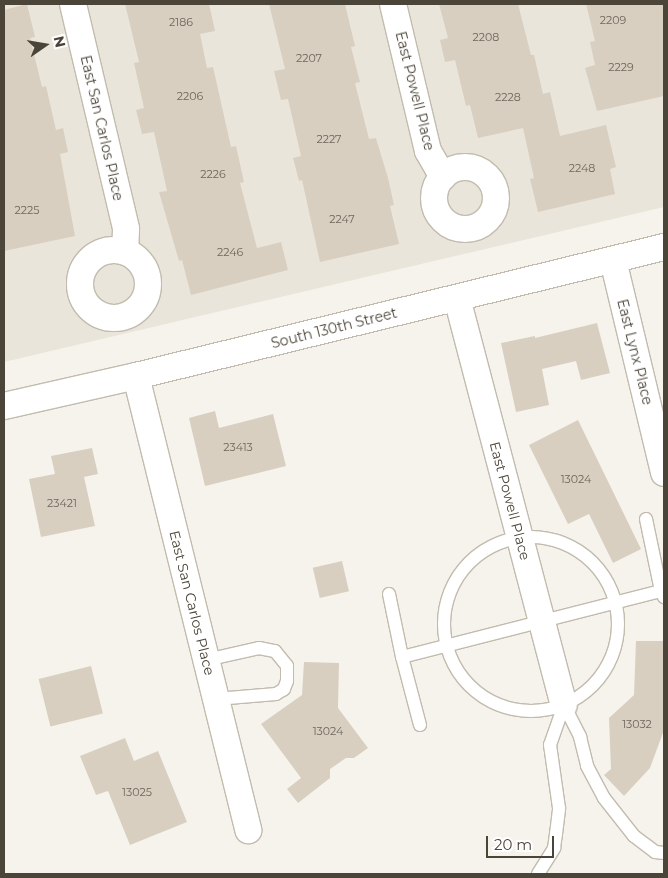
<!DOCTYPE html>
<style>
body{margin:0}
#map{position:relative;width:668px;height:878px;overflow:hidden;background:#f6f3ec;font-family:Montserrat,sans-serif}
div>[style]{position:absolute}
.residential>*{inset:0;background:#eae5da}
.building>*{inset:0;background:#d8cfc1;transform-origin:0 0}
.roads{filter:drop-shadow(1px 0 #c2bbae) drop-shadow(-1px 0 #c2bbae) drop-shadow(0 1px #c2bbae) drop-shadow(0 -1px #c2bbae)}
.lane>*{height:12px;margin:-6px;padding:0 6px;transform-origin:6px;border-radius:6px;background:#fff}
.lane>.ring{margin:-6px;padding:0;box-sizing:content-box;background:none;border:12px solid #fff;border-radius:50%}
.street>*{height:26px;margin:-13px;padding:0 13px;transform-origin:13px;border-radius:13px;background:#fff}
.street>.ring{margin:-13px;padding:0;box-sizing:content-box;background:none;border:26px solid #fff;border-radius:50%}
span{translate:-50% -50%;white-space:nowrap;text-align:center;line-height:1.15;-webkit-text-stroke:4px #fff;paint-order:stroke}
.number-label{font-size:11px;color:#6e675b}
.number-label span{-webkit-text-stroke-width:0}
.street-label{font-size:14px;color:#4b4439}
.frame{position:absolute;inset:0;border:5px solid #4b4439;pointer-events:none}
.north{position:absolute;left:20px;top:20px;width:50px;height:50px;-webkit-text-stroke:4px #fff;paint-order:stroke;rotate:77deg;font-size:14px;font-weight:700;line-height:20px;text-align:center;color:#4b4439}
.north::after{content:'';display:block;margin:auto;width:18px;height:22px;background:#4b4439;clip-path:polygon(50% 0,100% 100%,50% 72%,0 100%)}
.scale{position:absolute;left:486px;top:836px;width:68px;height:22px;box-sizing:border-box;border:2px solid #4b4439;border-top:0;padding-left:6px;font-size:15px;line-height:18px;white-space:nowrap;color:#4b4439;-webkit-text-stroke:4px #fff;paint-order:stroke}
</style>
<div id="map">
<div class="residential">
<div style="clip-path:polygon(4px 4px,664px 4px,664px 207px,4px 362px)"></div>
</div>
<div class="building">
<div style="clip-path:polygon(27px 4px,35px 37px,30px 38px,42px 87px,46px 86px,56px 130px,63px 128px,68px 152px,60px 154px,75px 236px,4px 251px,4px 10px)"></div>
<div style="clip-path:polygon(125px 4px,209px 4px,215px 31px,200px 34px,207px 68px,213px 67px,231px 147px,236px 146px,244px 182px,240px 183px,257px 248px,281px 242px,288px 270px,191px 295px,182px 260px,179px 261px,159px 192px,167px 191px,154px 132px,142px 134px,136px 110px,144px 108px,134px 63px,139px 62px)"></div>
<div style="clip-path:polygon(269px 4px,345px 4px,355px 46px,351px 47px,360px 82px,355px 83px,369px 139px,376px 138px,388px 178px,394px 205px,390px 206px,399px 244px,320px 262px,302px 180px,299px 181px,293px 158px,301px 156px,288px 99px,281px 100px,274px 71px,285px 69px)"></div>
<div style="clip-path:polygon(439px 4px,518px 4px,531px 55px,534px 55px,543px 94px,550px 92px,560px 136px,606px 125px,616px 167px,610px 169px,615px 194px,538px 212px,530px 179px,534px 178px,523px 128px,478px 138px,470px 105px,466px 106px,455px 60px,445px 62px,440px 40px,448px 38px)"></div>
<div style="clip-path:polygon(586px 4px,664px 4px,664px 96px,597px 111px,585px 68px,595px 65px,590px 42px,595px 41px)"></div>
<div style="clip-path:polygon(597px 323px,610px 373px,581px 380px,576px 361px,542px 369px,549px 405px,516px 412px,501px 343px,535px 336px,535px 338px)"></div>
<div style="clip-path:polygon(215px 411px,219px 428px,273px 414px,286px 466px,205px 486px,189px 418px)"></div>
<div style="clip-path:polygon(578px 420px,641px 549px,613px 563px,589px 514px,568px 524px,529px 445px)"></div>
<div style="clip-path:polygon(92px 448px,98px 474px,84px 477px,95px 526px,41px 537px,29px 479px,55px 474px,51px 456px)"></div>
<div style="left:342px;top:561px;width:31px;height:30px;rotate:77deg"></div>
<div style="clip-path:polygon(636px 641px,664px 641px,664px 730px,650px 768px,624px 796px,604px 775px,611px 769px,609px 718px,634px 695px)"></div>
<div style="clip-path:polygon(304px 662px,339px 663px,338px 708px,368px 748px,354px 758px,346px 758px,330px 769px,330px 778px,298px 803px,287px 789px,301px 778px,261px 724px,302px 695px)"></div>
<div style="left:91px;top:666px;width:49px;height:54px;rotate:76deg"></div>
<div style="clip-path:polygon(125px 738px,134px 761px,158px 751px,187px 822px,130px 845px,108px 791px,96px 795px,80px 756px)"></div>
</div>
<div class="roads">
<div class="lane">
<div style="left:646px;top:519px;width:74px;rotate:78.2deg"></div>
<div class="ring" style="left:444px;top:537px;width:162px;height:162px"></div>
<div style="left:389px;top:594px;width:64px;rotate:78.3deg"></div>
<div style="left:206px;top:660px;width:54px;rotate:-12.8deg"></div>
<div style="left:259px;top:648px;width:16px;rotate:11deg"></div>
<div style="left:275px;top:651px;width:19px;rotate:51deg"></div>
<div style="left:287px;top:666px;width:15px;rotate:90deg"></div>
<div style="left:287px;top:681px;width:9px;rotate:111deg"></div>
<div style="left:284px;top:689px;width:9px;rotate:148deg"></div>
<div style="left:276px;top:694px;width:60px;rotate:175.2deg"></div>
<div style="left:420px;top:725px;width:70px;rotate:-104.8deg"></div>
<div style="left:402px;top:657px;width:267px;rotate:-14.3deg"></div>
<div style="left:661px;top:591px;width:7px;rotate:63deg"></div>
<div style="left:538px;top:874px;width:31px;rotate:-58deg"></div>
<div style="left:554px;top:848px;width:14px;rotate:-82deg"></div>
<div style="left:556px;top:834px;width:26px;rotate:-83deg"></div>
<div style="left:559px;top:808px;width:64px;rotate:-98.1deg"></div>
<div style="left:550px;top:745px;width:42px;rotate:-70.7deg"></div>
<div style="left:564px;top:705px;width:36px;rotate:63deg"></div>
<div style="left:580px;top:737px;width:30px;rotate:76deg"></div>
<div style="left:587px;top:766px;width:36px;rotate:62deg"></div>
<div style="left:604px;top:798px;width:48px;rotate:51.7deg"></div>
<div style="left:634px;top:836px;width:26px;rotate:37deg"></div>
<div style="left:655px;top:852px;width:9px;rotate:6deg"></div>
</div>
<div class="street">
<div style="left:73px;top:4px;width:231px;rotate:76.7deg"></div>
<div style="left:126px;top:229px;width:23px;rotate:92deg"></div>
<div style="left:393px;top:4px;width:151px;rotate:76.6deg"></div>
<div style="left:428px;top:151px;width:30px;rotate:60deg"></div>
<div class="ring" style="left:434px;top:167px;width:36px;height:36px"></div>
<div class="ring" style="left:80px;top:250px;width:42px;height:42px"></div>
<div style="left:613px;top:260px;width:219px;rotate:76.5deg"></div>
<div style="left:457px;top:298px;width:421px;rotate:75.3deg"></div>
<div style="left:136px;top:376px;width:468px;rotate:76.1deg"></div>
<div style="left:4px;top:406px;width:135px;rotate:-12.8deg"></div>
<div style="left:136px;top:376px;width:544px;rotate:-13.73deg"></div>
</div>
</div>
<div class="number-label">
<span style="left:613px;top:20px">2209</span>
<span style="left:181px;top:22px">2186</span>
<span style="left:486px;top:37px">2208</span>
<span style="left:309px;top:58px">2207</span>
<span style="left:621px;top:67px">2229</span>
<span style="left:190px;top:96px">2206</span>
<span style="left:508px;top:97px">2228</span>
<span style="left:329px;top:139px">2227</span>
<span style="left:582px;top:168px">2248</span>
<span style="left:213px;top:174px">2226</span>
<span style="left:27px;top:210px">2225</span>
<span style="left:342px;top:219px">2247</span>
<span style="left:230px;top:252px">2246</span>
<span style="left:238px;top:447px">23413</span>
<span style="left:576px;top:479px">13024</span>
<span style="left:62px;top:503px">23421</span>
<span style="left:637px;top:724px">13032</span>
<span style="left:328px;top:731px">13024</span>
<span style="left:137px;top:792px">13025</span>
</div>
<div class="street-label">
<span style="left:415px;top:91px;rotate:76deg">East Powell Place</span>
<span style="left:102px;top:128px;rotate:77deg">East San Carlos Place</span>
<span style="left:334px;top:328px;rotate:-14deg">South 130th Street</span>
<span style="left:635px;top:352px;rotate:76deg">East Lynx Place</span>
<span style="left:510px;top:501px;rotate:75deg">East Powell Place</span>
<span style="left:192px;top:603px;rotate:76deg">East San Carlos Place</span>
</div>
<div class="frame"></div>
<div class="north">N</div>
<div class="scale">20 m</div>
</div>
